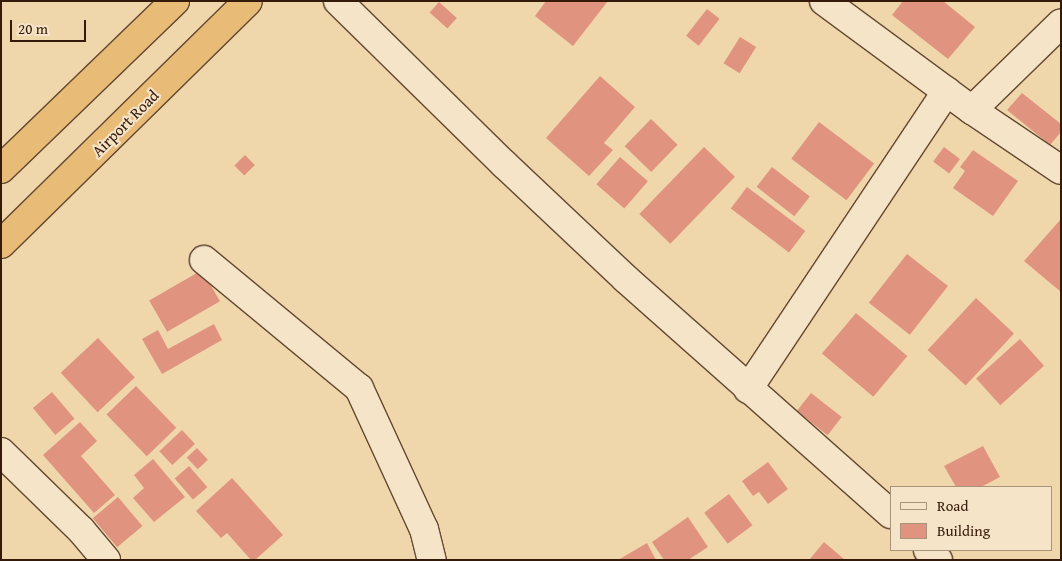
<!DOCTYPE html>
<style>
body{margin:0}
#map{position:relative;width:1062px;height:561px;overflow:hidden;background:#f0d6ab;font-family:"Gentium Book Plus",serif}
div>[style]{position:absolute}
.building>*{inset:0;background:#e09480;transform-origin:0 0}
.roads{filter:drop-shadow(1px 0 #634931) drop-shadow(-1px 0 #634931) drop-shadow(0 1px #634931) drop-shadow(0 -1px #634931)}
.minor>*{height:28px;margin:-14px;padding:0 14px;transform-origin:14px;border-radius:14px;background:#f5e4c8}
.highway>*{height:28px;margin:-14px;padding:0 14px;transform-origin:14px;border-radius:14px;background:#e8bb76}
span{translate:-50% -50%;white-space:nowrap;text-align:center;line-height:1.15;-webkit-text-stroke:4px #f5e4c8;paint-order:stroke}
.street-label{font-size:16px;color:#341a08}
.frame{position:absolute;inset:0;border:2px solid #341a08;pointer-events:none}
.legend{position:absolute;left:890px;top:486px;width:162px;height:65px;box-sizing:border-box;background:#f5e4c8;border:1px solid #a8937b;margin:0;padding:6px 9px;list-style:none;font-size:15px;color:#341a08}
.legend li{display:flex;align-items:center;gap:10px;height:25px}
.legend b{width:25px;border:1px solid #a8937b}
.scale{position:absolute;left:10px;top:20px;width:76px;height:22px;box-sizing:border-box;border:2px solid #341a08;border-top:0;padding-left:6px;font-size:15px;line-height:18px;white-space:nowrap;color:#341a08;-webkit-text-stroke:4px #f5e4c8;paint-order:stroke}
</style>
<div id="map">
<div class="building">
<div style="clip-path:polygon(546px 1px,608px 1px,573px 46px,535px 16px)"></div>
<div style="clip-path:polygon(903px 1px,943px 1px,975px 27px,948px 59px,892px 15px)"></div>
<div style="left:439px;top:2px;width:24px;height:14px;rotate:42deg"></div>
<div style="left:707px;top:9px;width:16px;height:34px;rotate:38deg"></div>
<div style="left:740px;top:37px;width:19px;height:31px;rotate:32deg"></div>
<div style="clip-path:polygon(600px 76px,635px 107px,604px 143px,613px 150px,589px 176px,546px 138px)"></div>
<div style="clip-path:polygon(1022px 93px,1061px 124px,1061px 132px,1050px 145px,1007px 110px)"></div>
<div style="left:651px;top:119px;width:37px;height:38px;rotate:44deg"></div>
<div style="left:819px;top:122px;width:69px;height:46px;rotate:37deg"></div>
<div style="left:704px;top:147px;width:43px;height:93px;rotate:44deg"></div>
<div style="left:944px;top:147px;width:20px;height:18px;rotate:37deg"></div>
<div style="clip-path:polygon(973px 150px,1018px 181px,993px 216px,953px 188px,965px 171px,960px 167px)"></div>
<div style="left:245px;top:155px;width:14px;height:15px;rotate:45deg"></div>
<div style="left:620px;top:157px;width:37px;height:36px;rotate:41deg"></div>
<div style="left:772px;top:167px;width:48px;height:25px;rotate:38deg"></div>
<div style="left:747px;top:187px;width:73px;height:27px;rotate:37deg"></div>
<div style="clip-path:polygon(1061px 219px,1061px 292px,1024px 261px)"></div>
<div style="left:907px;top:254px;width:52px;height:62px;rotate:38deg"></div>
<div style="left:202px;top:270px;width:36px;height:61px;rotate:60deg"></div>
<div style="left:976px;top:298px;width:52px;height:71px;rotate:43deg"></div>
<div style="left:856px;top:313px;width:67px;height:53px;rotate:40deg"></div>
<div style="clip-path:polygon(214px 324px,222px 340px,162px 374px,142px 339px,158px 330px,168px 349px)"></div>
<div style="left:98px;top:338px;width:54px;height:51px;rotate:47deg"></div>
<div style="left:1020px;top:339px;width:36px;height:59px;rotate:48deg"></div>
<div style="left:136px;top:386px;width:58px;height:41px;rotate:46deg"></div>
<div style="left:52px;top:392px;width:35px;height:25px;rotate:50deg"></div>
<div style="left:811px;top:393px;width:39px;height:23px;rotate:38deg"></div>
<div style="clip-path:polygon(80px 422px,97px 441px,81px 456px,115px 495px,94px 513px,43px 455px)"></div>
<div style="left:182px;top:430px;width:19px;height:31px;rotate:47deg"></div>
<div style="clip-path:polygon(983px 446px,1000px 477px,981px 487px,956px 487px,944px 466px)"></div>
<div style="left:197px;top:448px;width:16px;height:14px;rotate:47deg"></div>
<div style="clip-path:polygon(153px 459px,185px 497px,154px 522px,133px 498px,144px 488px,134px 475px)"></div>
<div style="clip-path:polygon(768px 462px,788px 489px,768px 504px,759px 492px,753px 496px,742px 481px)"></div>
<div style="left:189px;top:466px;width:28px;height:19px;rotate:49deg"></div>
<div style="clip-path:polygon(232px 478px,283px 535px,255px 560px,251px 560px,227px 533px,221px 538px,196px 511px)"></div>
<div style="left:729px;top:494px;width:39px;height:31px;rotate:53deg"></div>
<div style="left:118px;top:497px;width:38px;height:33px;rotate:50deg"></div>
<div style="clip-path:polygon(688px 517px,708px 547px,688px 560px,664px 560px,652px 542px)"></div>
<div style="clip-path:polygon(824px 542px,845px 560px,809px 560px)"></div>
<div style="clip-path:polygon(647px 543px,656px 560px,618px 560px)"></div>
</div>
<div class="roads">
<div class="minor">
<div style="left:338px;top:1px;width:233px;rotate:44.5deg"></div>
<div style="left:504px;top:164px;width:168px;rotate:43.3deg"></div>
<div style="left:626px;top:279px;width:354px;rotate:41.6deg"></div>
<div style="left:824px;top:1px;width:184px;rotate:36.4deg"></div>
<div style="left:972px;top:110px;width:107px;rotate:34deg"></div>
<div style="left:972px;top:110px;width:124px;rotate:-44.3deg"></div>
<div style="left:204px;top:260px;width:201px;rotate:39.6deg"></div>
<div style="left:359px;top:388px;width:155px;rotate:65.3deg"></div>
<div style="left:424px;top:529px;width:32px;rotate:76deg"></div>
<div style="left:748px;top:389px;width:358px;rotate:-56.3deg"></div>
<div style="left:1px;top:452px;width:112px;rotate:44.3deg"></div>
<div style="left:81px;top:530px;width:39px;rotate:50deg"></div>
<div style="left:928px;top:550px;width:14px;rotate:45deg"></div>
</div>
<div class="highway">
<div style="left:1px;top:169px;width:242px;rotate:-44deg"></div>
<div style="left:1px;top:244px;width:346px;rotate:-44.5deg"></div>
</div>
</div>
<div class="street-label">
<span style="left:125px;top:123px;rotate:-45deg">Airport Road</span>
</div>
<div class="frame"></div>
<ul class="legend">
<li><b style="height:6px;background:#f5e4c8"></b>Road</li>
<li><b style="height:14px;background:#e09480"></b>Building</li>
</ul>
<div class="scale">20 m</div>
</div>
